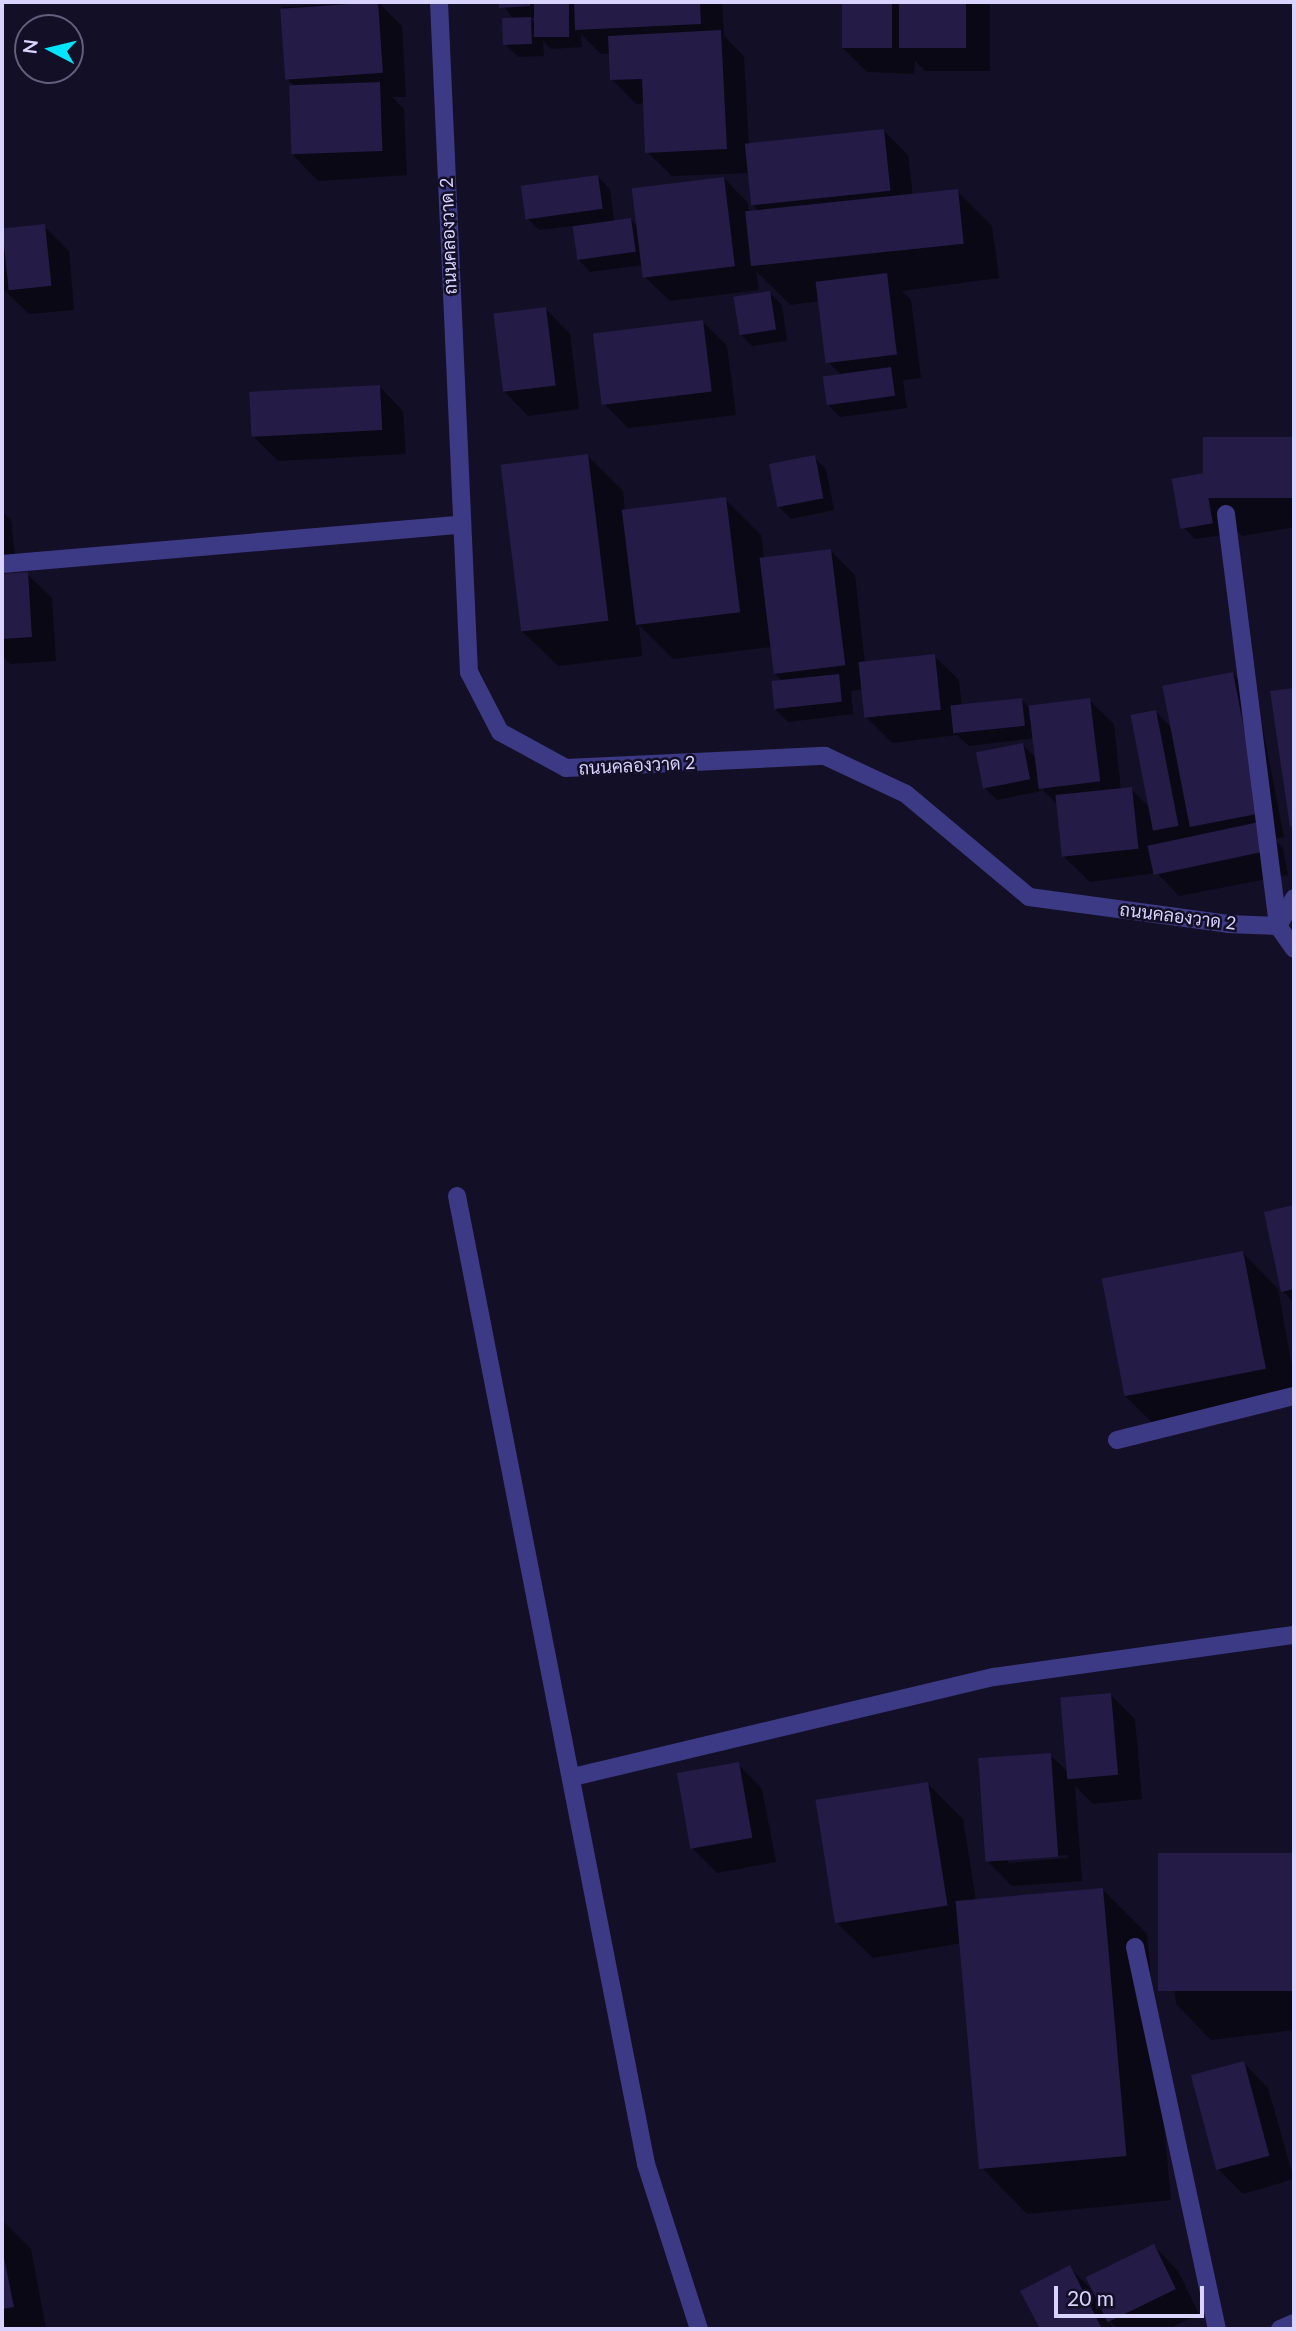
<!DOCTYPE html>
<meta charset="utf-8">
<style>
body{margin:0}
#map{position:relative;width:1296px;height:2331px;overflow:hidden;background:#130f26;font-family:Lato,Sarabun,sans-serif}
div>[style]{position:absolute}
.shadow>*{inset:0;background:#0007}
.building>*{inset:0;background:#241b47;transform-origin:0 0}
.minor>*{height:18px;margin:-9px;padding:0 9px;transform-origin:9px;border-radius:9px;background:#3d3a85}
span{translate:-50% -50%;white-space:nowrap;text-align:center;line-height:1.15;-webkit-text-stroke:5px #130f26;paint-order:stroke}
.street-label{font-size:18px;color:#d9d4ff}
.frame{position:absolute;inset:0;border:4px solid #d9d4ff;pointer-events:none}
.north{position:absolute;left:14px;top:14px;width:70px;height:70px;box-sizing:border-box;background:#130f26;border:2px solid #625e7d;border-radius:50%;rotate:277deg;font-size:19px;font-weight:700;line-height:28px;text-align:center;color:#d9d4ff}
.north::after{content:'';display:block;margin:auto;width:24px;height:32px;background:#00e5ff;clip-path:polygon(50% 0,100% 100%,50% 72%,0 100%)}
.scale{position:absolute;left:1054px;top:2286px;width:150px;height:32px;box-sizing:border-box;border:4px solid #d9d4ff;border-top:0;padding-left:9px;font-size:21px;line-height:24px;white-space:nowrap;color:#d9d4ff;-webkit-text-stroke:5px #130f26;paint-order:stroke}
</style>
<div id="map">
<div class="shadow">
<div style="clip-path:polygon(378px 2px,402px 26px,406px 97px,392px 97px,404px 109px,407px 175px,318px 181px,294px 156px,298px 89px,286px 78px,282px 7px)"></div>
<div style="clip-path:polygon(evenodd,501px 2px,722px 2px,724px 36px,744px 56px,749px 148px,883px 130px,908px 155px,913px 197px,957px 191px,992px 226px,999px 278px,902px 291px,911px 300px,921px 378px,903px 380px,907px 408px,840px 417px,828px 405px,841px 375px,828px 362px,820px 301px,790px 305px,756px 271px,759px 290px,670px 301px,645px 277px,643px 265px,590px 272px,578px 259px,574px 226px,539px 230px,527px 218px,598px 177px,610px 189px,614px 221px,630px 219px,639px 228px,724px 178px,748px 203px,750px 217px,763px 216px,755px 208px,750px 173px,672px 176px,647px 152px,645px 103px,636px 104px,612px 79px,610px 54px,601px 54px,581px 34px,582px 47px,551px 49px,543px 41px,544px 56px,518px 57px,506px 45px,513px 19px,501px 2px,530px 18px,537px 18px,538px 26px,530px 18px)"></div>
<div style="clip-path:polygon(844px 2px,990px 2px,990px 71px,925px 71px,915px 61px,914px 74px,867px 72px,842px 47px)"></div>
<div style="clip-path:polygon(44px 226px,69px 251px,74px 310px,29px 314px,4px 290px,2px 230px)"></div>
<div style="clip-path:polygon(770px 293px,782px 305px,787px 341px,752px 346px,740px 334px)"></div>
<div style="clip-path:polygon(546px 309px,570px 334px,579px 409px,528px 416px,504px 391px)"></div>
<div style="clip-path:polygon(703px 322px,727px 346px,736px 415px,628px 428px,604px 404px)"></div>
<div style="clip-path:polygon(379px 386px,403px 411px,406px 454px,278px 461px,254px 437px)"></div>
<div style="clip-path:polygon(1294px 439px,1294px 527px,1242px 536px,1221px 515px,1224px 535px,1195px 539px,1183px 527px,1204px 475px,1212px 483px,1206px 455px)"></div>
<div style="clip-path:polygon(588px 456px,623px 491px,625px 512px,725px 499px,761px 535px,764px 558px,830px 550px,855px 575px,865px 664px,934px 656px,959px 680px,962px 707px,1022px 700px,1029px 707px,1089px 700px,1114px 724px,1121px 790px,1131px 789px,1148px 806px,1156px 712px,1171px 727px,1233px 674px,1257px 699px,1284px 837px,1274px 839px,1283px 848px,1288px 875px,1179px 896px,1157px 873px,1090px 882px,1065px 858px,1059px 806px,1040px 787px,1041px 791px,997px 800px,985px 788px,1023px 745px,1037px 759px,1035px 738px,969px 746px,957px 735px,892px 743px,867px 718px,864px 689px,851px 691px,853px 714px,788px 722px,776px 710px,784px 683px,774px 673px,771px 647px,673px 659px,639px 625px,642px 656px,558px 666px,522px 631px)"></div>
<div style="clip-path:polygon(814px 457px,826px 469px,834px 510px,791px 519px,779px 507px)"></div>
<div style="clip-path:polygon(2px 511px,11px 520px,16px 564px,2px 566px)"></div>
<div style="clip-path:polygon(27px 574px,52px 598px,56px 661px,10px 664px,2px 655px,2px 576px)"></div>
<div style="clip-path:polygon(1294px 690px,1294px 829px,1272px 693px)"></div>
<div style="clip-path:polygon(1294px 1207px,1294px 1303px,1283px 1291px,1266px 1213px)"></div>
<div style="clip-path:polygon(1243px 1253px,1278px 1289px,1294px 1377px,1294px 1405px,1160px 1430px,1124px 1395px)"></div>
<div style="clip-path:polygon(evenodd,1111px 1695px,1135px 1719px,1142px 1799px,1093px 1804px,1075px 1786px,1082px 1881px,1012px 1886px,988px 1862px,1050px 1755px,1068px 1772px,1111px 1695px,1067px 1855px,1068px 1858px,1008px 1863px,1008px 1859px,1067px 1855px)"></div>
<div style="clip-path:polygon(738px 1764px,762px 1789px,776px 1862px,717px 1873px,693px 1849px)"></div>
<div style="clip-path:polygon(928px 1784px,963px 1819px,976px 1901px,1103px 1890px,1147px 1934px,1171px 2200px,1027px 2214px,983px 2169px,962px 1943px,873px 1958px,837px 1923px)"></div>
<div style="clip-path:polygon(1294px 1855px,1294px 2030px,1211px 2040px,1176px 2004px,1161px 1871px)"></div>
<div style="clip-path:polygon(1244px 2063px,1268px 2088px,1294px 2179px,1243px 2194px,1219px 2170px)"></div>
<div style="clip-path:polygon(2px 2220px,31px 2249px,46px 2329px,2px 2329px)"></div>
<div style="clip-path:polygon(1154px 2246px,1178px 2271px,1199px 2314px,1168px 2329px,1118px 2329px,1108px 2319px,1113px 2329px,1042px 2329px,1023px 2292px,1069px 2267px,1096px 2294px)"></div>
</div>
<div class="building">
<div style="left:378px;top:2px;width:71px;height:98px;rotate:86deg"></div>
<div style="clip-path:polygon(499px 2px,530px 2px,530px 6px,499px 8px)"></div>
<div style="left:534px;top:2px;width:35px;height:35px"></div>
<div style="clip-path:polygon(574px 2px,700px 2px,701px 24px,575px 30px)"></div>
<div style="left:842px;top:2px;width:50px;height:46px"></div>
<div style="left:899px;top:2px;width:67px;height:46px"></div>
<div style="left:531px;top:17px;width:27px;height:29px;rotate:88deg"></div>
<div style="clip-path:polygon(721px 30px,727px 149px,645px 153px,642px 79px,610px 80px,608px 36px)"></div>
<div style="left:380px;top:82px;width:69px;height:91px;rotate:88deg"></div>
<div style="left:884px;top:129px;width:62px;height:140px;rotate:84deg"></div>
<div style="left:598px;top:175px;width:34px;height:78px;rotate:82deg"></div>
<div style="left:724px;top:177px;width:90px;height:93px;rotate:83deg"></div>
<div style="left:958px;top:189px;width:55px;height:214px;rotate:84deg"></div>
<div style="left:631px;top:218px;width:34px;height:59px;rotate:82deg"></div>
<div style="left:45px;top:224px;width:62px;height:43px;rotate:84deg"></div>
<div style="left:887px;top:273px;width:82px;height:72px;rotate:83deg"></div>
<div style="left:770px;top:291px;width:39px;height:37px;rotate:81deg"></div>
<div style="left:546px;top:307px;width:79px;height:53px;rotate:83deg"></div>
<div style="left:703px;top:320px;width:72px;height:111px;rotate:83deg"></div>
<div style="left:891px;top:367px;width:29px;height:69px;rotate:82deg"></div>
<div style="left:380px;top:385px;width:45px;height:131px;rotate:87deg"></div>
<div style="left:1294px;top:437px;width:61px;height:91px;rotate:90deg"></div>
<div style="left:588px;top:454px;width:168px;height:88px;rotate:83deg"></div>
<div style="left:815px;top:455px;width:44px;height:47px;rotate:79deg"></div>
<div style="left:1204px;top:473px;width:51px;height:33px;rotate:80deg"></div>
<div style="left:726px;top:497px;width:116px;height:105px;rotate:83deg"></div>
<div style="left:831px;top:549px;width:117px;height:72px;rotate:83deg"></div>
<div style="clip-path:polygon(28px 572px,32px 637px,2px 639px,2px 574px)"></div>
<div style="left:935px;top:654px;width:56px;height:77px;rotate:84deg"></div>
<div style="left:1233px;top:672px;width:144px;height:72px;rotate:79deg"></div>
<div style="left:839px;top:674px;width:28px;height:68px;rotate:84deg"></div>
<div style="clip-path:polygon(1294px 688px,1294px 826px,1290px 827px,1270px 691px)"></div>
<div style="left:1022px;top:698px;width:28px;height:72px;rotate:84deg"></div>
<div style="left:1090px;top:698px;width:84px;height:62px;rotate:83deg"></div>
<div style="left:1156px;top:710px;width:118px;height:26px;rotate:79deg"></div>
<div style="left:1023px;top:743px;width:37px;height:48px;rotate:79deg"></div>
<div style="left:1132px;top:787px;width:62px;height:77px;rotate:84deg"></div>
<div style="left:1259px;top:822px;width:30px;height:114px;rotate:78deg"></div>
<div style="clip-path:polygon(1294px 1205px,1294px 1289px,1281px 1292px,1264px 1212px)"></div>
<div style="left:1243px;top:1251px;width:120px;height:144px;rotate:79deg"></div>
<div style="left:1111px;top:1693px;width:82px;height:51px;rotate:85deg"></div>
<div style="left:1051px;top:1753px;width:104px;height:73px;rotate:86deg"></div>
<div style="left:739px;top:1762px;width:77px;height:63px;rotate:80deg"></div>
<div style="left:928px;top:1782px;width:125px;height:114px;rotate:81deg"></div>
<div style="left:1294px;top:1853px;width:138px;height:136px;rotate:90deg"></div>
<div style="left:1103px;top:1888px;width:269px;height:148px;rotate:85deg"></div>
<div style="left:1244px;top:2061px;width:98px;height:55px;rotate:75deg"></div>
<div style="left:1154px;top:2244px;width:50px;height:76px;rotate:64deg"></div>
<div style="clip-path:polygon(2px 2248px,14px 2307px,2px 2309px)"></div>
<div style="clip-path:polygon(1070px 2265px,1102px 2329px,1040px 2329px,1020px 2291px)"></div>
</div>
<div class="minor">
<div style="left:439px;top:2px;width:671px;rotate:87.44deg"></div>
<div style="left:469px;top:672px;width:68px;rotate:62.7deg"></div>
<div style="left:500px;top:732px;width:75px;rotate:28.6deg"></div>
<div style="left:566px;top:768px;width:259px;rotate:-2.7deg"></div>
<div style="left:825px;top:756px;width:89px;rotate:25.1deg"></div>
<div style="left:906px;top:794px;width:160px;rotate:39.9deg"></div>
<div style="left:1029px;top:897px;width:201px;rotate:7.7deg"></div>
<div style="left:1228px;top:924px;width:50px;rotate:2.3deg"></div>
<div style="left:1278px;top:926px;width:28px;rotate:55deg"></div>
<div style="left:1226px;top:514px;width:415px;rotate:82.8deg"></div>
<div style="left:1278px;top:926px;width:32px;rotate:-60deg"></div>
<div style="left:2px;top:564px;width:459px;rotate:-4.9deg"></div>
<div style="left:457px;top:1196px;width:986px;rotate:78.95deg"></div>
<div style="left:646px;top:2164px;width:173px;rotate:72.2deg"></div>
<div style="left:1117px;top:1440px;width:182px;rotate:-14deg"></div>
<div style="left:573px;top:1777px;width:433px;rotate:-13.4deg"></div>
<div style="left:994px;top:1677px;width:303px;rotate:-8deg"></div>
<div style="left:1135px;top:1947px;width:391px;rotate:77.9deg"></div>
<div style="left:1280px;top:2329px;width:15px;rotate:-23deg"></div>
</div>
<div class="street-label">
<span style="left:448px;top:236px;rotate:-92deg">ถนนคลองวาด 2</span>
<span style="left:637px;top:765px;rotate:-3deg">ถนนคลองวาด 2</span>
<span style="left:1178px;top:916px;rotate:7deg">ถนนคลองวาด 2</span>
</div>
<div class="frame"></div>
<div class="north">N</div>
<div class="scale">20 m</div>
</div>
